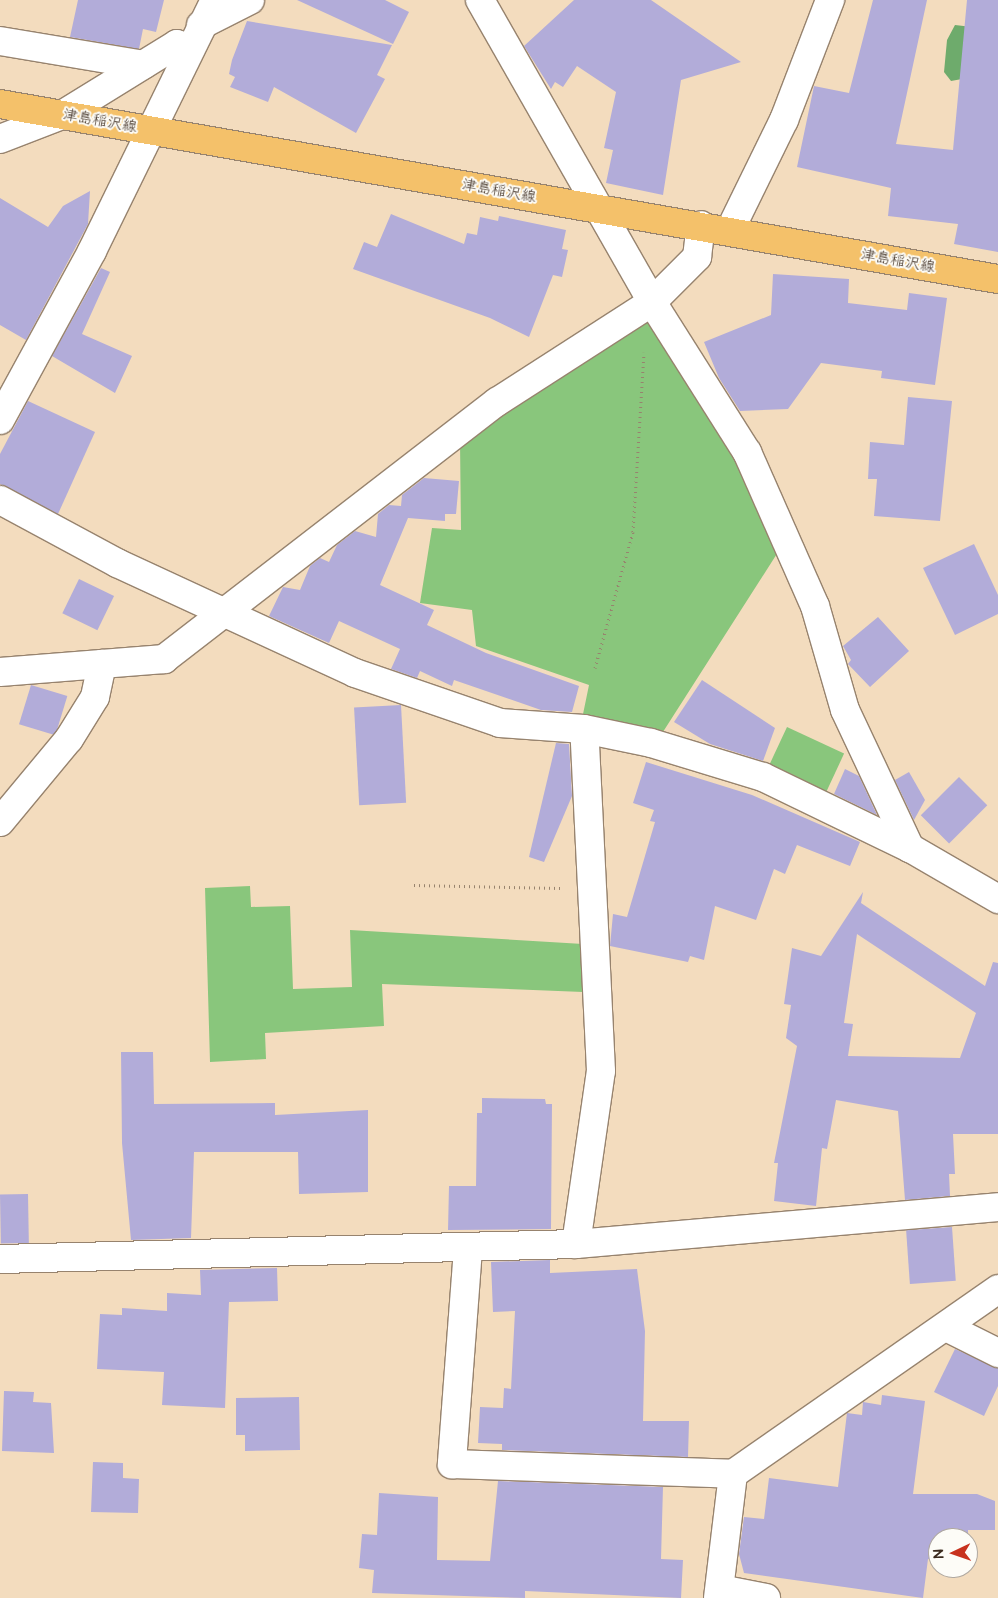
<!DOCTYPE html>
<meta charset="utf-8">
<style>
body{margin:0}
#map{position:relative;width:998px;height:1598px;overflow:hidden;background:#f3dcbe;font-family:"Architects Daughter","Klee One",sans-serif}
div>[style]{position:absolute}
.green>*{inset:0;background:#89c67c;transform-origin:0 0}
.forest>*{inset:0;background:#6eab6c}
.building>*{inset:0;background:#b2acd9;transform-origin:0 0}
.path>*{height:3px;margin-top:-1.5px;transform-origin:0;background:repeating-linear-gradient(90deg,#97836e 0 1px,transparent 0 5px)}
.roads{filter:drop-shadow(1px 0 #97836e) drop-shadow(-1px 0 #97836e) drop-shadow(0 1px #97836e) drop-shadow(0 -1px #97836e)}
.minor>*{height:28px;margin:-14px;padding:0 14px;transform-origin:14px;border-radius:14px;background:#fff}
.major>*{height:28px;margin:-14px;padding:0 14px;transform-origin:14px;border-radius:14px;background:#f4c16a}
span{translate:-50% -50%;white-space:nowrap;text-align:center;line-height:1.15;-webkit-text-stroke:4px #fdfcf7;paint-order:stroke}
.street-label{font-size:15px;color:#3b2a1e}
.north{position:absolute;left:928px;top:1528px;width:50px;height:50px;box-sizing:border-box;background:#fdfcf7;border:1px solid #afa8a0;border-radius:50%;rotate:267deg;font-size:14px;font-weight:700;line-height:20px;text-align:center;color:#3b2a1e}
.north::after{content:'';display:block;margin:auto;width:18px;height:22px;background:#c8321e;clip-path:polygon(50% 0,100% 100%,50% 72%,0 100%)}
</style>
<div id="map">
<div class="green">
<div style="clip-path:polygon(652px 317px,746px 466px,780px 549px,661px 735px,582px 719px,589px 685px,476px 646px,472px 610px,420px 603px,432px 528px,461px 530px,460px 441px)"></div>
<div style="left:787px;top:727px;width:63px;height:47px;rotate:25deg"></div>
<div style="clip-path:polygon(250px 886px,251px 907px,290px 906px,293px 989px,352px 987px,350px 930px,583px 944px,583px 992px,382px 984px,384px 1026px,265px 1033px,266px 1059px,210px 1062px,205px 888px)"></div>
</div>
<div class="forest">
<div style="clip-path:polygon(955px 25px,998px 30px,962px 79px,951px 81px,944px 72px,947px 40px)"></div>
</div>
<div class="building">
<div style="clip-path:polygon(78px 0,164px 0,156px 32px,143px 29px,139px 49px,70px 37px)"></div>
<div style="clip-path:polygon(297px 0,385px 0,409px 12px,393px 44px)"></div>
<div style="clip-path:polygon(574px 0,651px 0,741px 62px,681px 80px,663px 195px,606px 183px,613px 150px,604px 148px,616px 92px,577px 66px,563px 87px,555px 82px,551px 89px,524px 46px)"></div>
<div style="clip-path:polygon(873px 0,927px 0,896px 144px,953px 150px,967px 0,998px 0,998px 252px,954px 244px,958px 224px,888px 216px,891px 188px,797px 167px,814px 86px,849px 93px)"></div>
<div style="clip-path:polygon(247px 21px,392px 45px,377px 75px,385px 79px,356px 133px,274px 87px,268px 102px,230px 87px,235px 77px,229px 74px,232px 60px)"></div>
<div style="clip-path:polygon(90px 191px,88px 224px,26px 340px,0 325px,0 198px,48px 227px,63px 206px)"></div>
<div style="clip-path:polygon(391px 214px,464px 244px,467px 233px,477px 235px,480px 217px,498px 221px,499px 216px,566px 230px,562px 249px,568px 250px,562px 277px,553px 275px,529px 337px,490px 318px,353px 269px,364px 242px,377px 247px)"></div>
<div style="clip-path:polygon(101px 268px,110px 272px,82px 334px,132px 356px,115px 393px,52px 356px)"></div>
<div style="clip-path:polygon(773px 274px,849px 279px,848px 303px,907px 310px,909px 293px,947px 298px,935px 385px,881px 378px,882px 371px,821px 363px,788px 409px,740px 411px,719px 378px,704px 342px,771px 315px)"></div>
<div style="clip-path:polygon(908px 397px,952px 401px,940px 521px,874px 516px,877px 479px,868px 479px,870px 442px,904px 445px)"></div>
<div style="clip-path:polygon(28px 401px,95px 432px,58px 514px,0 484px,0 454px)"></div>
<div style="clip-path:polygon(424px 478px,459px 481px,456px 514px,445px 514px,445px 521px,408px 518px,380px 585px,434px 610px,427px 625px,486px 653px,579px 686px,572px 712px,541px 710px,454px 680px,452px 686px,420px 671px,417px 678px,391px 669px,400px 649px,339px 621px,329px 643px,269px 616px,283px 587px,300px 590px,310px 566px,320px 558px,329px 562px,337px 545px,355px 531px,376px 537px,378px 514px,389px 505px,401px 506px,402px 495px)"></div>
<div style="clip-path:polygon(974px 544px,998px 595px,998px 614px,955px 635px,923px 568px)"></div>
<div style="left:79px;top:579px;width:39px;height:38px;rotate:26deg"></div>
<div style="clip-path:polygon(878px 617px,909px 651px,870px 687px,848px 664px,851px 660px,843px 646px)"></div>
<div style="clip-path:polygon(702px 680px,775px 728px,763px 761px,710px 744px,674px 722px)"></div>
<div style="left:31px;top:685px;width:38px;height:41px;rotate:17deg"></div>
<div style="left:401px;top:705px;width:98px;height:47px;rotate:87deg"></div>
<div style="clip-path:polygon(556px 743px,569px 744px,572px 796px,544px 862px,529px 857px)"></div>
<div style="clip-path:polygon(646px 762px,752px 795px,860px 842px,850px 866px,797px 845px,785px 874px,774px 869px,756px 920px,715px 906px,704px 960px,690px 956px,688px 962px,610px 946px,613px 914px,627px 917px,655px 822px,650px 821px,654px 810px,633px 803px)"></div>
<div style="clip-path:polygon(845px 769px,859px 776px,877px 815px,834px 794px)"></div>
<div style="clip-path:polygon(909px 772px,925px 800px,914px 820px,895px 780px)"></div>
<div style="left:959px;top:777px;width:40px;height:54px;rotate:45deg"></div>
<div style="clip-path:polygon(evenodd,863px 892px,861px 903px,985px 986px,993px 962px,998px 963px,998px 1134px,953px 1134px,955px 1174px,949px 1174px,950px 1196px,905px 1200px,898px 1111px,836px 1100px,827px 1149px,822px 1148px,816px 1206px,774px 1201px,778px 1163px,774px 1163px,797px 1046px,786px 1038px,791px 1005px,784px 1004px,792px 948px,821px 956px,863px 892px,857px 934px,976px 1013px,960px 1058px,848px 1056px,853px 1024px,844px 1023px,857px 934px)"></div>
<div style="clip-path:polygon(121px 1052px,153px 1052px,154px 1104px,275px 1103px,275px 1115px,368px 1110px,368px 1192px,299px 1194px,298px 1152px,194px 1152px,191px 1238px,131px 1240px,122px 1143px)"></div>
<div style="clip-path:polygon(482px 1098px,545px 1099px,546px 1104px,552px 1104px,551px 1229px,448px 1230px,449px 1186px,476px 1186px,477px 1113px,482px 1113px)"></div>
<div style="left:28px;top:1194px;width:49px;height:28px;rotate:89deg"></div>
<div style="left:952px;top:1227px;width:54px;height:46px;rotate:86deg"></div>
<div style="clip-path:polygon(550px 1260px,550px 1273px,637px 1269px,645px 1331px,643px 1421px,689px 1421px,688px 1457px,502px 1450px,502px 1444px,478px 1443px,480px 1407px,503px 1408px,504px 1388px,511px 1389px,515px 1311px,493px 1312px,491px 1262px)"></div>
<div style="clip-path:polygon(277px 1268px,278px 1301px,229px 1302px,225px 1408px,162px 1405px,164px 1372px,97px 1369px,100px 1314px,122px 1315px,122px 1308px,167px 1311px,167px 1293px,201px 1295px,200px 1270px)"></div>
<div style="clip-path:polygon(955px 1349px,998px 1368px,998px 1386px,984px 1416px,934px 1392px)"></div>
<div style="clip-path:polygon(4px 1391px,34px 1392px,33px 1402px,51px 1403px,54px 1453px,2px 1451px)"></div>
<div style="clip-path:polygon(882px 1395px,925px 1401px,913px 1494px,977px 1494px,995px 1501px,995px 1530px,968px 1530px,968px 1534px,938px 1538px,938px 1560px,928px 1559px,923px 1598px,744px 1573px,739px 1554px,744px 1517px,764px 1519px,769px 1478px,838px 1487px,847px 1413px,862px 1415px,863px 1402px,881px 1405px)"></div>
<div style="clip-path:polygon(299px 1397px,300px 1450px,245px 1451px,245px 1435px,236px 1435px,236px 1398px)"></div>
<div style="clip-path:polygon(93px 1462px,123px 1463px,123px 1478px,139px 1479px,138px 1513px,91px 1512px)"></div>
<div style="clip-path:polygon(498px 1481px,663px 1487px,661px 1559px,683px 1560px,681px 1598px,525px 1591px,525px 1598px,372px 1593px,374px 1570px,359px 1568px,362px 1534px,377px 1535px,379px 1493px,438px 1497px,437px 1560px,490px 1561px)"></div>
</div>
<div class="path">
<div style="left:595px;top:668px;width:141px;rotate:-74.4deg"></div>
<div style="left:633px;top:532px;width:180px;rotate:-86.5deg"></div>
<div style="left:414px;top:885px;width:146px;rotate:1.2deg"></div>
</div>
<div class="roads">
<div class="minor">
<div style="left:480px;top:0;width:348px;rotate:60.3deg"></div>
<div style="left:652px;top:302px;width:178px;rotate:57.7deg"></div>
<div style="left:747px;top:452px;width:168px;rotate:66.2deg"></div>
<div style="left:815px;top:606px;width:108px;rotate:73.9deg"></div>
<div style="left:845px;top:710px;width:153px;rotate:64.8deg"></div>
<div style="left:201px;top:25px;width:55px;rotate:-27deg"></div>
<div style="left:0;top:41px;width:145px;rotate:9.5deg"></div>
<div style="left:0;top:139px;width:66px;rotate:-21.2deg"></div>
<div style="left:62px;top:115px;width:135px;rotate:-31.7deg"></div>
<div style="left:177px;top:44px;width:14px;rotate:21deg"></div>
<div style="left:730px;top:230px;width:123px;rotate:-63.9deg"></div>
<div style="left:784px;top:120px;width:129px;rotate:-69deg"></div>
<div style="left:0;top:420px;width:192px;rotate:-61.4deg"></div>
<div style="left:92px;top:251px;width:280px;rotate:-63.9deg"></div>
<div style="left:0;top:500px;width:133px;rotate:28.3deg"></div>
<div style="left:117px;top:563px;width:262px;rotate:24.8deg"></div>
<div style="left:355px;top:673px;width:153px;rotate:19deg"></div>
<div style="left:500px;top:723px;width:84px;rotate:4.1deg"></div>
<div style="left:584px;top:729px;width:68px;rotate:11.8deg"></div>
<div style="left:651px;top:743px;width:117px;rotate:16.9deg"></div>
<div style="left:763px;top:777px;width:163px;rotate:25.8deg"></div>
<div style="left:910px;top:848px;width:102px;rotate:30.1deg"></div>
<div style="left:0;top:672px;width:165px;rotate:-4.5deg"></div>
<div style="left:164px;top:659px;width:421px;rotate:-37.7deg"></div>
<div style="left:497px;top:402px;width:184px;rotate:-32.8deg"></div>
<div style="left:652px;top:302px;width:64px;rotate:-45deg"></div>
<div style="left:697px;top:257px;width:32px;rotate:-83deg"></div>
<div style="left:0;top:822px;width:108px;rotate:-50.3deg"></div>
<div style="left:69px;top:739px;width:49px;rotate:-58.2deg"></div>
<div style="left:95px;top:697px;width:34px;rotate:-78deg"></div>
<div style="left:576px;top:1244px;width:175px;rotate:-81.8deg"></div>
<div style="left:601px;top:1071px;width:342px;rotate:-92.8deg"></div>
<div style="left:468px;top:1249px;width:216px;rotate:94.3deg"></div>
<div style="left:452px;top:1464px;width:281px;rotate:2deg"></div>
<div style="left:0;top:1259px;width:576px;rotate:-1.49deg"></div>
<div style="left:576px;top:1244px;width:424px;rotate:-5deg"></div>
<div style="left:948px;top:1328px;width:56px;rotate:26.6deg"></div>
<div style="left:720px;top:1589px;width:47px;rotate:11.1deg"></div>
<div style="left:718px;top:1598px;width:125px;rotate:-83.1deg"></div>
<div style="left:733px;top:1474px;width:323px;rotate:-34.9deg"></div>
</div>
<div class="major">
<div style="left:0;top:104px;width:1013px;rotate:9.95deg"></div>
</div>
</div>
<div class="street-label">
<span style="left:100px;top:121px;rotate:10deg">津島稲沢線</span>
<span style="left:499px;top:191px;rotate:10deg">津島稲沢線</span>
<span style="left:898px;top:261px;rotate:10deg">津島稲沢線</span>
</div>
<div class="north">N</div>
</div>
